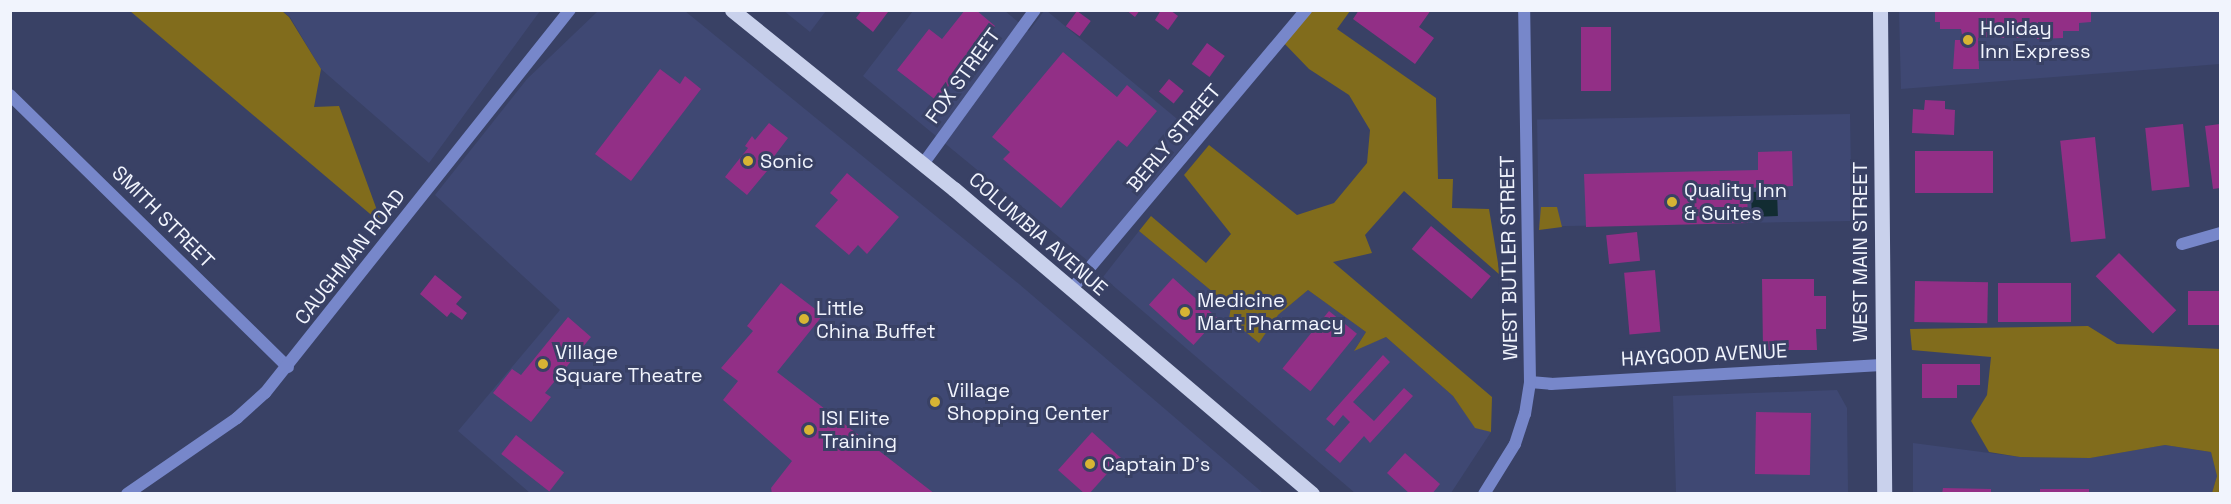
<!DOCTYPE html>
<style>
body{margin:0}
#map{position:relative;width:2231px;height:504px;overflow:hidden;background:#394165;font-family:"Space Grotesk",sans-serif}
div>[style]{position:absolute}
.built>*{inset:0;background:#3f4873;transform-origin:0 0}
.green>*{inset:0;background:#816c1c}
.water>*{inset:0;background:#122c32;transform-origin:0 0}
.building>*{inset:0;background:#922f86;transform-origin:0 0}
.street>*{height:12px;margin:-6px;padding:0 6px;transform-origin:6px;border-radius:6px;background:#7787ca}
.primary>*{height:15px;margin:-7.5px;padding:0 7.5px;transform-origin:7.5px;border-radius:7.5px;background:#c9d1ec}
.dots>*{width:16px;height:16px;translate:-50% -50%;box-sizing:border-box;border:3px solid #394165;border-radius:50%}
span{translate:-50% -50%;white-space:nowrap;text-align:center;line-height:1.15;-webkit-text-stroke:6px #394165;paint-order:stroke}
.poi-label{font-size:20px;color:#f1f4fd}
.left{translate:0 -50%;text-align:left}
.street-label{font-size:20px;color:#f1f4fd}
.frame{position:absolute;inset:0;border:12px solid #f1f4fd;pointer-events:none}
</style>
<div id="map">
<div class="built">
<div style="clip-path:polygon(282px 11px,540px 11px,429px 163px,321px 69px,290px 17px)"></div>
<div style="clip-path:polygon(598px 11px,685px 11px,1019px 284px,1263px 493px,530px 493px,458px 431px,560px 310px,435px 195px,527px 79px)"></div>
<div style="clip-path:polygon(784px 11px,826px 11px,810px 32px)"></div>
<div style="clip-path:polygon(913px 11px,1005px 11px,1029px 31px,1044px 11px,1047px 11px,1188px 128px,1192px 135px,1088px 261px,863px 76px)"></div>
<div style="clip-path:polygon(1899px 11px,2220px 11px,2220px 64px,1901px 89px)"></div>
<div style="left:1850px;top:114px;width:107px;height:313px;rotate:89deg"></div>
<div style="clip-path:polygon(1139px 231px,1231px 307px,1278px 315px,1308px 290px,1366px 332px,1355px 349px,1386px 337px,1453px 396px,1475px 427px,1491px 432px,1451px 493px,1355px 493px,1103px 277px)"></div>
<div style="clip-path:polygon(1837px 390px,1847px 408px,1848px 493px,1676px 493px,1673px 396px)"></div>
<div style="clip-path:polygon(1913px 443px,2020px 457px,2089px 458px,2165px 445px,2211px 452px,2217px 476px,2212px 493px,1913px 493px)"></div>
</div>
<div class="green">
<div style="clip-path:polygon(130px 11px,282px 11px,289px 17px,321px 69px,314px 107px,339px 106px,382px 224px)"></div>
<div style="clip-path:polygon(1306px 11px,1350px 11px,1337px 29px,1436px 98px,1438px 179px,1453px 179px,1452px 208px,1489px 209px,1500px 275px,1404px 191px,1365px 235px,1372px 253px,1333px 262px,1492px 397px,1491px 432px,1475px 428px,1453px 396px,1386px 337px,1354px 351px,1366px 332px,1308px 290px,1278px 315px,1259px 343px,1229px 318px,1231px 307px,1139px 231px,1151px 216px,1206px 263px,1231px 234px,1184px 175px,1209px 145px,1297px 215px,1334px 203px,1367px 163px,1370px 130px,1349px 95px,1309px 69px,1281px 40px)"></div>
<div style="clip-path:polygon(1541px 207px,1557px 207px,1562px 227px,1539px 230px)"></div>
<div style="clip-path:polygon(2088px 326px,2117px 344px,2220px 349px,2220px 493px,2212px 493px,2217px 476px,2211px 452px,2165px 445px,2090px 458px,2020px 457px,1989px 452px,1971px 421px,1987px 395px,1991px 357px,1912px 350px,1910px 329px)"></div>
</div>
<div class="water">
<div style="left:1777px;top:191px;width:25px;height:26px;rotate:88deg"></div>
</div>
<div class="building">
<div style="clip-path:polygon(862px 10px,887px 10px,888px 12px,873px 32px,856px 18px)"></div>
<div style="clip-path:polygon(965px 10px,976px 10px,995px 26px,937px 101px,897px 70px,929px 29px,942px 39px)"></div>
<div style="clip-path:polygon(1126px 10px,1140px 10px,1135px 17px)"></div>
<div style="clip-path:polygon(1161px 10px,1170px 10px,1178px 16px,1168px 30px,1155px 20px)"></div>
<div style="clip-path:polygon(1359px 10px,1431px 10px,1419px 27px,1434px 38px,1415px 64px,1353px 19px)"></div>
<div style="clip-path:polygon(1935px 10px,2091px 10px,2091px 22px,2079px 23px,2079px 31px,2063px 31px,2063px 38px,2037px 39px,2037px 31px,2024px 31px,2024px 38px,1998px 38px,1998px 32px,1988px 31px,1988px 37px,1978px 38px,1979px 69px,1953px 69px,1955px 40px,1963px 40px,1961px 29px,1940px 29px,1940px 22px,1935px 22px)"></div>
<div style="left:1077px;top:11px;width:17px;height:19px;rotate:36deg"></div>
<div style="left:1611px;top:27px;width:64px;height:30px;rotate:90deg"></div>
<div style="left:1207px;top:43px;width:22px;height:26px;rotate:36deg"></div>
<div style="clip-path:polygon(1063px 52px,1117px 97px,1127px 85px,1157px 111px,1127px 147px,1118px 140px,1061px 208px,1003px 159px,1010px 152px,992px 137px)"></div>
<div style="clip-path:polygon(660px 69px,680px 84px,685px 76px,701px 89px,631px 181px,595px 154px)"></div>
<div style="left:1169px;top:79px;width:19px;height:16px;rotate:39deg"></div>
<div style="clip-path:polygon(1925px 100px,1945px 101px,1945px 109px,1955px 110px,1954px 135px,1912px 133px,1913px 109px,1924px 110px)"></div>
<div style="clip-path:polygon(769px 123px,788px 138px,769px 163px,772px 165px,747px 195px,725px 177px,748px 148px,745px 146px,752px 136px,755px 140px)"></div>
<div style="left:2183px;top:124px;width:63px;height:38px;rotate:84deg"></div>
<div style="clip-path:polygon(2220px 124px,2220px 188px,2213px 189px,2205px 126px)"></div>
<div style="left:2095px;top:137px;width:102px;height:35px;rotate:84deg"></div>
<div style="clip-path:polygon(1792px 151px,1793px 186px,1747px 188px,1748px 223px,1586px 227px,1584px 174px,1758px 170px,1758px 152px)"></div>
<div style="left:1993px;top:151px;width:42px;height:78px;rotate:90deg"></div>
<div style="clip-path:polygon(847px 173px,899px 217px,867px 254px,858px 245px,849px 255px,815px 226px,838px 200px,830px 193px)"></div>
<div style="left:1431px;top:226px;width:78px;height:30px;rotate:40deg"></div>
<div style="left:1637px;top:232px;width:29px;height:31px;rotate:84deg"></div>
<div style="left:2119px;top:253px;width:81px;height:33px;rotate:45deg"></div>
<div style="left:1655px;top:270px;width:62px;height:31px;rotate:85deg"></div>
<div style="clip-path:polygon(435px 275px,462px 297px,456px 304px,467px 313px,462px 320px,451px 312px,447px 317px,420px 294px)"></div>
<div style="left:1173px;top:278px;width:60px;height:36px;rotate:42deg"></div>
<div style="clip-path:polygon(1762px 279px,1814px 279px,1814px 296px,1826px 296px,1826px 329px,1816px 329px,1817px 350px,1763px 350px)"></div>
<div style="left:1915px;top:281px;width:73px;height:41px;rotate:1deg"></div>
<div style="clip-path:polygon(781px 283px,823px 315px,777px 372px,935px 494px,772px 494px,771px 488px,792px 461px,723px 400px,738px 381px,721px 368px,753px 331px,747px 326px)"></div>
<div style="left:1998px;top:283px;width:73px;height:39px"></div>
<div style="left:2220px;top:291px;width:34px;height:32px;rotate:90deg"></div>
<div style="left:1329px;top:311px;width:36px;height:74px;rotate:39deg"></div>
<div style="clip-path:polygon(568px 317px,591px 337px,545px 393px,551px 397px,531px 422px,493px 393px,512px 369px,521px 375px)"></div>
<div style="clip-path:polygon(1383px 355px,1390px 362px,1353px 402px,1374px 421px,1404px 388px,1413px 396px,1370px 443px,1364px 436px,1340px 463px,1325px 450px,1350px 422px,1343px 415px,1334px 426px,1326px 419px)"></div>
<div style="clip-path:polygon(1922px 364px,1980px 364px,1980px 385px,1957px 385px,1957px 398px,1922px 398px)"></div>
<div style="left:1756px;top:412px;width:55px;height:62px;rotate:1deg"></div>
<div style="clip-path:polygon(1092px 432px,1121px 458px,1089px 494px,1085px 494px,1058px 470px)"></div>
<div style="left:516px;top:435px;width:61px;height:24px;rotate:38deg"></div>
<div style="clip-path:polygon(1405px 453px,1440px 484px,1432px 494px,1410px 494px,1387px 473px)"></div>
<div style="clip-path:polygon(1943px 488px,1991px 489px,1991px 494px,1942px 494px)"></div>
<div style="left:2040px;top:489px;width:49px;height:5px"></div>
</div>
<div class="street">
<div style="left:10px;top:95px;width:389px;rotate:44.4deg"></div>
<div style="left:923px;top:164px;width:190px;rotate:-54deg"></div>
<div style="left:2182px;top:244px;width:40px;rotate:-16deg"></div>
<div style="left:1071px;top:290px;width:366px;rotate:-50deg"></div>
<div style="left:1530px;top:382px;width:21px;rotate:5deg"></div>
<div style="left:1551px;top:384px;width:331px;rotate:-3.3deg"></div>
<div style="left:127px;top:494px;width:134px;rotate:-34.6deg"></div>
<div style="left:237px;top:418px;width:38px;rotate:-42deg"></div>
<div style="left:265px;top:393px;width:490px;rotate:-51.5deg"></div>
<div style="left:1484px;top:494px;width:59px;rotate:-58.2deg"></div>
<div style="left:1515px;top:444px;width:32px;rotate:-72deg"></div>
<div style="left:1525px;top:414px;width:32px;rotate:-81deg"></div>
<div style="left:1530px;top:382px;width:372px;rotate:-90.9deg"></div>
</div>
<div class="primary">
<div style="left:732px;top:10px;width:285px;rotate:38.9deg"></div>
<div style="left:954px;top:189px;width:470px;rotate:40.4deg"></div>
<div style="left:1880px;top:10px;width:484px;rotate:89.5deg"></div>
</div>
<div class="dots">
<div style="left:1968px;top:40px;background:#d7b434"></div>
<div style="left:748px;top:161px;background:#d7b434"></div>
<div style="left:1672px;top:202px;background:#d7b434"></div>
<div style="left:1185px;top:312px;background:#d7b434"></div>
<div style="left:804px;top:319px;background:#d7b434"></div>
<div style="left:543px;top:364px;background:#d7b434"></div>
<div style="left:935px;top:402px;background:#d7b434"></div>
<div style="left:809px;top:430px;background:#d7b434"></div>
<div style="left:1090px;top:464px;background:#d7b434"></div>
</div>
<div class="poi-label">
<span class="left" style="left:1980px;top:40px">Holiday<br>Inn Express</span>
<span class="left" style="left:760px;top:161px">Sonic</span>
<span class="left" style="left:1684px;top:202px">Quality Inn<br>&amp; Suites</span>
<span class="left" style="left:1197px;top:312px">Medicine<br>Mart Pharmacy</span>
<span class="left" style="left:816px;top:320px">Little<br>China Buffet</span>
<span class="left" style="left:555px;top:364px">Village<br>Square Theatre</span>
<span class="left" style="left:947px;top:402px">Village<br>Shopping Center</span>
<span class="left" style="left:821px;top:430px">ISI Elite<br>Training</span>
<span class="left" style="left:1102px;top:464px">Captain D's</span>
</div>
<div class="street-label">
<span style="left:963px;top:76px;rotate:-54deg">FOX STREET</span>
<span style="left:1174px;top:138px;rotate:-50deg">BERLY STREET</span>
<span style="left:163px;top:217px;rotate:45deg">SMITH STREET</span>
<span style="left:1038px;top:234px;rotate:41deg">COLUMBIA AVENUE</span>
<span style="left:1860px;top:252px;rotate:-90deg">WEST MAIN STREET</span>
<span style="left:350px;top:257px;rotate:-52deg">CAUGHMAN ROAD</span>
<span style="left:1509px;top:258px;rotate:-91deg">WEST BUTLER STREET</span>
<span style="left:1704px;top:355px;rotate:-3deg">HAYGOOD AVENUE</span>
</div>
<div class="frame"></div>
</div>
